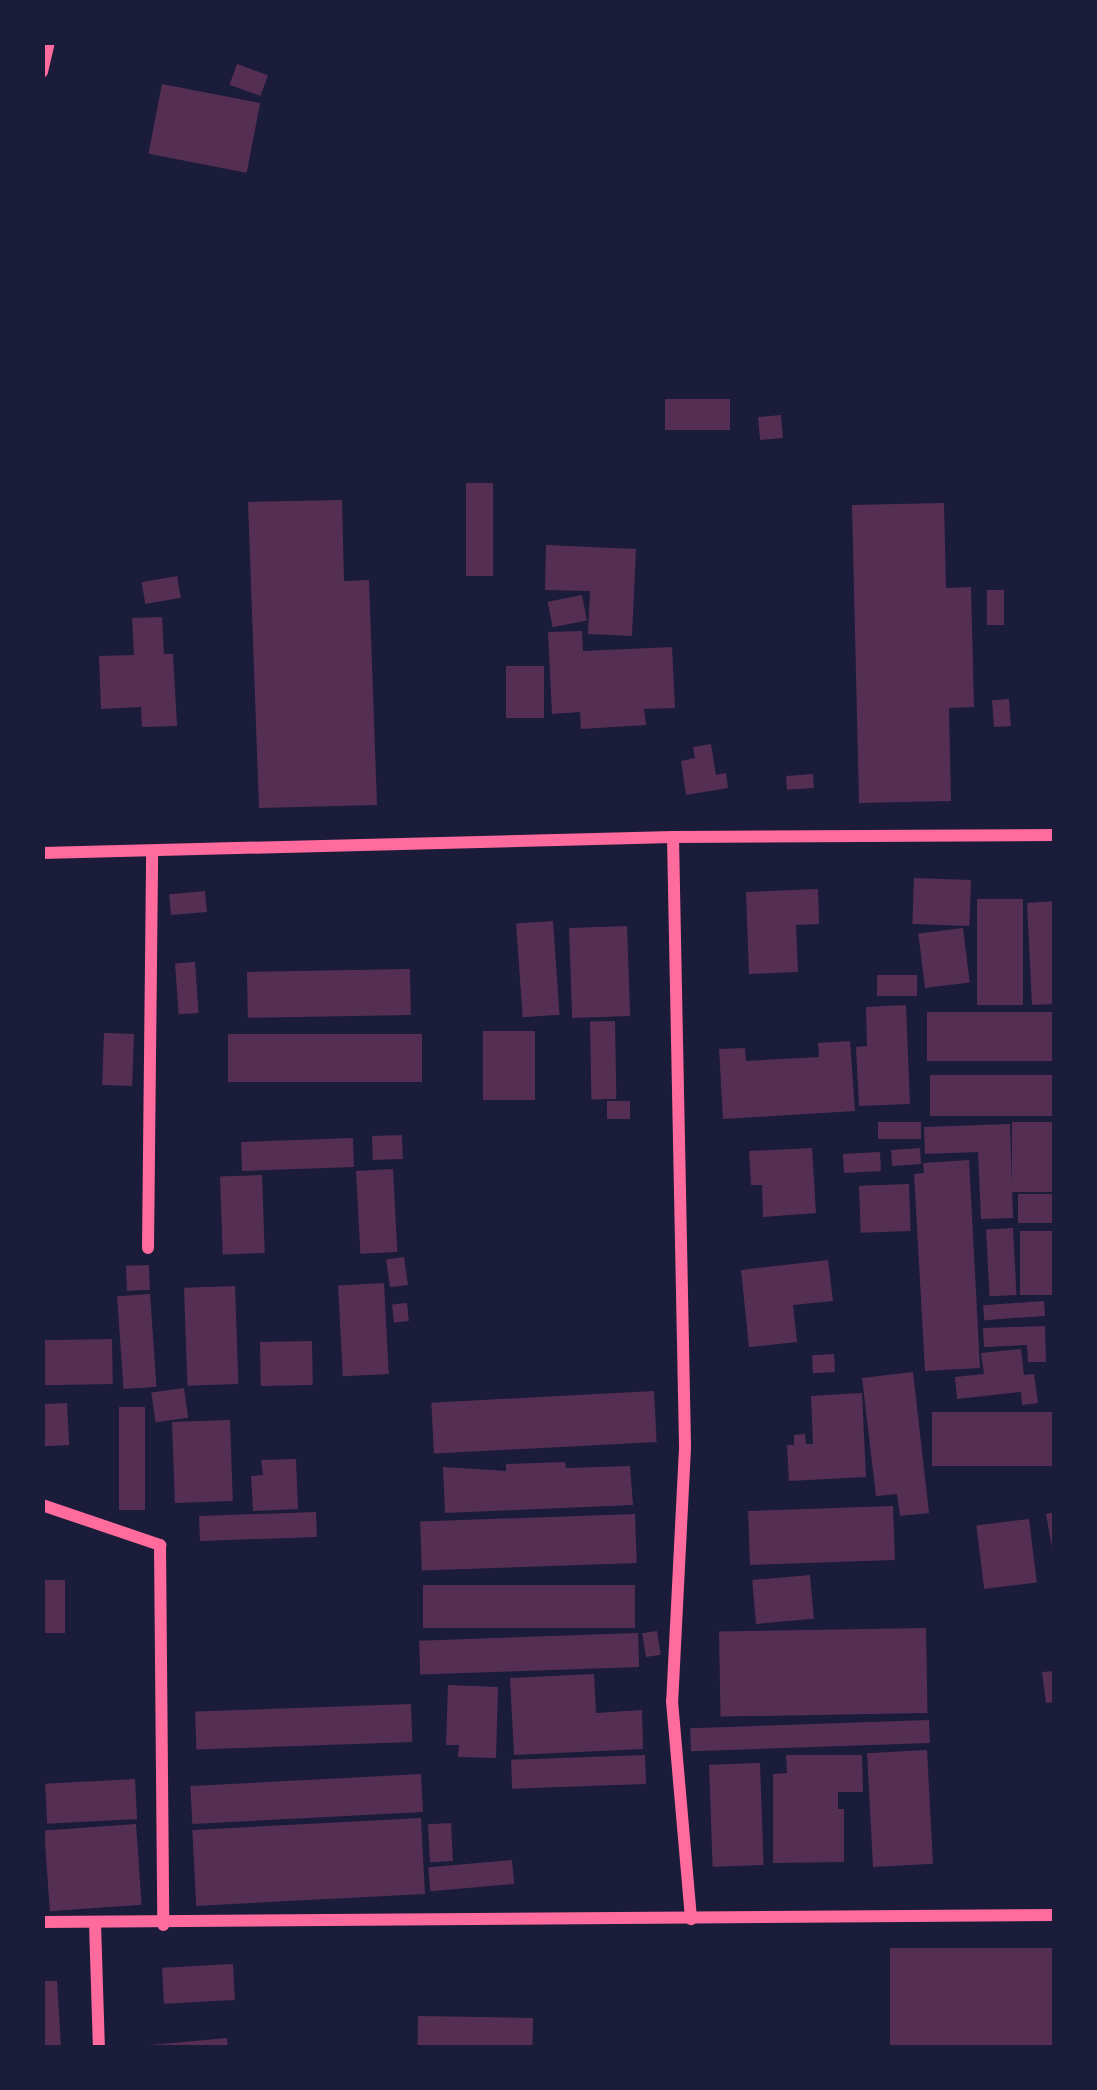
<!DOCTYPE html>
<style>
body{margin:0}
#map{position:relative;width:1097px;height:2090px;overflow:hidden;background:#1b1b3a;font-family:"Varela Round",sans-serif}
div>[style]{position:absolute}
.building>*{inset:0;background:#542f53;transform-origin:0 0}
.minor>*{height:12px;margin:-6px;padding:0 6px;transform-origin:6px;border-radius:6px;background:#ff6b9d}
span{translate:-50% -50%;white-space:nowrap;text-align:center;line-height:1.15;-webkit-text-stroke:10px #1b1b3a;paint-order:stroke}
.frame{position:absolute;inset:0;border:45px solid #1b1b3a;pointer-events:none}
</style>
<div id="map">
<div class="building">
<div style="left:237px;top:64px;width:33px;height:22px;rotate:20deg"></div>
<div style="left:162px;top:84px;width:100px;height:71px;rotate:11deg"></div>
<div style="left:730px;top:399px;width:31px;height:65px;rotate:90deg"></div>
<div style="left:781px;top:415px;width:23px;height:23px;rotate:85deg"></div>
<div style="left:466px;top:483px;width:27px;height:93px"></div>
<div style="clip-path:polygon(342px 500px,344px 581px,369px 580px,377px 805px,259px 808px,248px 502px)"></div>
<div style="clip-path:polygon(944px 503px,946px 588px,971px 587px,974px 707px,949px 708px,951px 801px,859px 803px,852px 505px)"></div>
<div style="clip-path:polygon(546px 545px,636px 549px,632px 636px,588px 634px,590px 591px,545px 590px)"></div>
<div style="left:177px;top:576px;width:22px;height:36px;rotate:80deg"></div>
<div style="left:987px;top:590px;width:17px;height:35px"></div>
<div style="left:582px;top:595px;width:26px;height:35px;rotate:79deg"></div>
<div style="clip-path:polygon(162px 617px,164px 654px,173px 654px,177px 726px,142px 727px,141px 707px,101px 709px,99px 656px,134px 655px,132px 618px)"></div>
<div style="clip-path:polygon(582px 631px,583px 651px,672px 647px,675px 708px,644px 709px,646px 725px,581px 729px,580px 712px,552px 714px,548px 632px)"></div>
<div style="left:506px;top:666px;width:38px;height:52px"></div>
<div style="left:1009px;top:699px;width:27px;height:17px;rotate:86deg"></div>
<div style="clip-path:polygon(711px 744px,716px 775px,726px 773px,728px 788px,686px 795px,681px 761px,695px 758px,693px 747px)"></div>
<div style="left:813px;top:774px;width:14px;height:27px;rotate:86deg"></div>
<div style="left:914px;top:878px;width:57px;height:46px;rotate:2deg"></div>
<div style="clip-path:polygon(818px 889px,819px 924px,796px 925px,798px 972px,749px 974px,746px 892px)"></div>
<div style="left:205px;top:891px;width:21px;height:36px;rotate:85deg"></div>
<div style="left:977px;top:899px;width:46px;height:106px"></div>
<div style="clip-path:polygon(1055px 901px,1055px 1004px,1032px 1005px,1027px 903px)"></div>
<div style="left:553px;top:921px;width:94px;height:37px;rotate:86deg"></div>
<div style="left:627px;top:926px;width:90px;height:58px;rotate:88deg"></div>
<div style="left:963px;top:928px;width:55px;height:45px;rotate:83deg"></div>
<div style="left:195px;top:962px;width:51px;height:20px;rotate:86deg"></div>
<div style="left:410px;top:969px;width:46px;height:163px;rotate:89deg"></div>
<div style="left:877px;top:975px;width:40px;height:21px"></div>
<div style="clip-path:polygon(906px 1005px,910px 1104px,859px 1106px,856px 1047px,867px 1046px,866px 1007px)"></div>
<div style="left:1055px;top:1012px;width:49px;height:128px;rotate:90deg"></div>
<div style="left:615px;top:1021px;width:78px;height:25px;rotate:89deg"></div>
<div style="left:483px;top:1031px;width:52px;height:69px"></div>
<div style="left:104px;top:1033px;width:30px;height:52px;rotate:2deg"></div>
<div style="left:422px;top:1034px;width:48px;height:194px;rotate:90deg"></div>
<div style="clip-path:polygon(850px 1041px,855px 1111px,723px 1119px,719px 1049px,745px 1048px,746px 1061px,819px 1057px,818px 1043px)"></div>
<div style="left:930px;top:1075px;width:125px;height:41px"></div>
<div style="left:630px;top:1101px;width:18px;height:23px;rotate:90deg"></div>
<div style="left:921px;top:1122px;width:17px;height:43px;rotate:90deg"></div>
<div style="left:1055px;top:1122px;width:70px;height:43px;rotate:90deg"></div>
<div style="clip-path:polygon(1010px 1124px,1013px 1218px,981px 1219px,978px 1152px,925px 1154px,924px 1127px)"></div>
<div style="left:402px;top:1135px;width:24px;height:30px;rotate:88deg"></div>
<div style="left:353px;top:1138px;width:29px;height:112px;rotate:88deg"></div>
<div style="clip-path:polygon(812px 1148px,816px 1213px,763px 1217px,762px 1185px,751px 1185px,749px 1151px)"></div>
<div style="left:920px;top:1148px;width:16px;height:29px;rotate:86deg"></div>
<div style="left:880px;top:1152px;width:19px;height:37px;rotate:87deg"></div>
<div style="clip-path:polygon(969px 1160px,980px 1368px,925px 1371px,914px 1174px,924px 1173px,923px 1163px)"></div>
<div style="left:393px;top:1169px;width:83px;height:37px;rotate:87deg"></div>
<div style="left:262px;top:1175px;width:78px;height:42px;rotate:88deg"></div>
<div style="left:909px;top:1184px;width:47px;height:50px;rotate:88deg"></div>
<div style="left:1055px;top:1194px;width:29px;height:37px;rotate:90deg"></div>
<div style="left:1013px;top:1228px;width:67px;height:27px;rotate:87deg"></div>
<div style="left:1055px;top:1231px;width:64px;height:35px;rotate:90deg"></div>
<div style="left:404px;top:1257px;width:28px;height:18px;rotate:82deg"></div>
<div style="clip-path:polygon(828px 1260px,833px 1301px,793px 1305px,797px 1342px,749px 1347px,741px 1270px)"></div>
<div style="left:149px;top:1265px;width:25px;height:23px;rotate:88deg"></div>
<div style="left:384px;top:1283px;width:91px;height:46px;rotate:87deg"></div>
<div style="left:235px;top:1286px;width:98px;height:51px;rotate:88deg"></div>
<div style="left:150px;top:1294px;width:93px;height:33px;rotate:86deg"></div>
<div style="left:1044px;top:1301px;width:15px;height:61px;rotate:86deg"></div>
<div style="left:407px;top:1303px;width:18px;height:15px;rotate:84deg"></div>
<div style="clip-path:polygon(1045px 1326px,1046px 1362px,1028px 1362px,1027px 1345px,984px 1347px,983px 1328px)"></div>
<div style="left:112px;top:1339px;width:45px;height:70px;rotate:89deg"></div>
<div style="left:312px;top:1341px;width:44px;height:52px;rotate:89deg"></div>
<div style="clip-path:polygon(1021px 1349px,1024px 1375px,1034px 1374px,1038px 1403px,1022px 1405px,1021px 1392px,957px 1399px,955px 1377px,984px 1374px,981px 1353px)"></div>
<div style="left:834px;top:1354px;width:18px;height:22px;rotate:87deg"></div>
<div style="clip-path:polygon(913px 1372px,929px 1513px,900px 1516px,897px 1494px,876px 1496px,862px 1378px)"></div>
<div style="left:184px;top:1388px;width:30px;height:33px;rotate:82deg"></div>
<div style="left:654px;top:1391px;width:51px;height:223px;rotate:87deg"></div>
<div style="clip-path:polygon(862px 1393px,866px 1477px,789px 1481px,787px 1445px,794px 1445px,794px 1435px,805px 1434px,806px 1444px,813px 1444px,811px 1396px)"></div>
<div style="left:67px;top:1403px;width:42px;height:25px;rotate:87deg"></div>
<div style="left:119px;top:1407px;width:26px;height:103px"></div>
<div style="left:1055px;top:1412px;width:54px;height:123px;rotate:90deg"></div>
<div style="left:230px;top:1420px;width:81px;height:58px;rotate:88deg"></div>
<div style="clip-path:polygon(296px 1459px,298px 1509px,253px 1511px,251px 1476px,263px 1475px,261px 1460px)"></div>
<div style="clip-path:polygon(565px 1462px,566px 1468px,630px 1466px,633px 1505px,445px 1513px,443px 1467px,506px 1471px,506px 1464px)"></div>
<div style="left:893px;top:1506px;width:54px;height:145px;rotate:88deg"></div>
<div style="left:316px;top:1512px;width:25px;height:117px;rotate:88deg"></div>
<div style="clip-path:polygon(1055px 1512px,1055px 1552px,1053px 1553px,1046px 1514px)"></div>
<div style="left:635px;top:1514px;width:49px;height:215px;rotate:88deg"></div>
<div style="left:1029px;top:1519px;width:64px;height:53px;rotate:83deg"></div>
<div style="left:810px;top:1575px;width:44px;height:58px;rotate:85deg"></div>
<div style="left:42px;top:1580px;width:23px;height:53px"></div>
<div style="left:635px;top:1585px;width:43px;height:212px;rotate:90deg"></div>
<div style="left:926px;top:1628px;width:85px;height:207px;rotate:89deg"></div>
<div style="left:657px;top:1631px;width:24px;height:15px;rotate:81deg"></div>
<div style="left:638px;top:1633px;width:34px;height:219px;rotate:88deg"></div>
<div style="clip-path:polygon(1055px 1671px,1055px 1702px,1046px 1703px,1042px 1672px)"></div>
<div style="clip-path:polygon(594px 1674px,596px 1713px,642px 1710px,643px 1749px,514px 1755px,510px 1678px)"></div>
<div style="clip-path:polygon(448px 1685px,498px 1687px,496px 1758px,458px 1757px,459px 1745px,446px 1745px)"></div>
<div style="left:411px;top:1704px;width:38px;height:216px;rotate:88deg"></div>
<div style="left:929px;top:1720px;width:23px;height:239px;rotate:88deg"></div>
<div style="left:927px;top:1750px;width:114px;height:60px;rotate:87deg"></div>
<div style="left:645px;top:1755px;width:29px;height:134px;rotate:88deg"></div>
<div style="clip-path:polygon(786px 1755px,862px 1755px,863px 1792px,838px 1792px,838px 1809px,844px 1809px,844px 1862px,773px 1863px,773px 1774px,787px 1773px)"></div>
<div style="left:760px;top:1763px;width:102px;height:51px;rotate:88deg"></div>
<div style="left:421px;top:1774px;width:38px;height:231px;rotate:87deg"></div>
<div style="left:135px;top:1779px;width:40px;height:90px;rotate:87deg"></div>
<div style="left:421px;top:1818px;width:76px;height:229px;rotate:87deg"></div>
<div style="left:451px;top:1823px;width:38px;height:23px;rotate:87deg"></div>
<div style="left:136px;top:1824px;width:81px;height:92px;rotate:86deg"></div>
<div style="left:512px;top:1860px;width:24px;height:84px;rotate:85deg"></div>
<div style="left:1055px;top:1948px;width:100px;height:165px;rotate:90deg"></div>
<div style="left:233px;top:1964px;width:36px;height:71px;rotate:87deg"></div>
<div style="clip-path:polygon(42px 1981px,57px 1981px,61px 2048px,42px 2048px)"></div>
<div style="left:418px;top:2016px;width:115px;height:32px;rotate:1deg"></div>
<div style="clip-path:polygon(227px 2038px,228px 2048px,150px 2048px,150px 2045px)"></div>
</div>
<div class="minor">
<div style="left:42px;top:72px;width:31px;rotate:-77deg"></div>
<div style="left:673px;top:837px;width:611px;rotate:88.87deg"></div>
<div style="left:685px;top:1448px;width:253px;rotate:92.9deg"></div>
<div style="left:672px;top:1701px;width:219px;rotate:85deg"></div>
<div style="left:42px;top:853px;width:631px;rotate:-1.45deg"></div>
<div style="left:673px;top:837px;width:382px;rotate:-0.3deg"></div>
<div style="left:148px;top:1248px;width:394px;rotate:-89.4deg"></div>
<div style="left:42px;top:1505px;width:125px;rotate:18.7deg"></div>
<div style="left:160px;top:1545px;width:380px;rotate:89.5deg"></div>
<div style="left:42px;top:1922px;width:1013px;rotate:-0.4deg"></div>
<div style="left:95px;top:1923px;width:125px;rotate:88.2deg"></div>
</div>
<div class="frame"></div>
</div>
